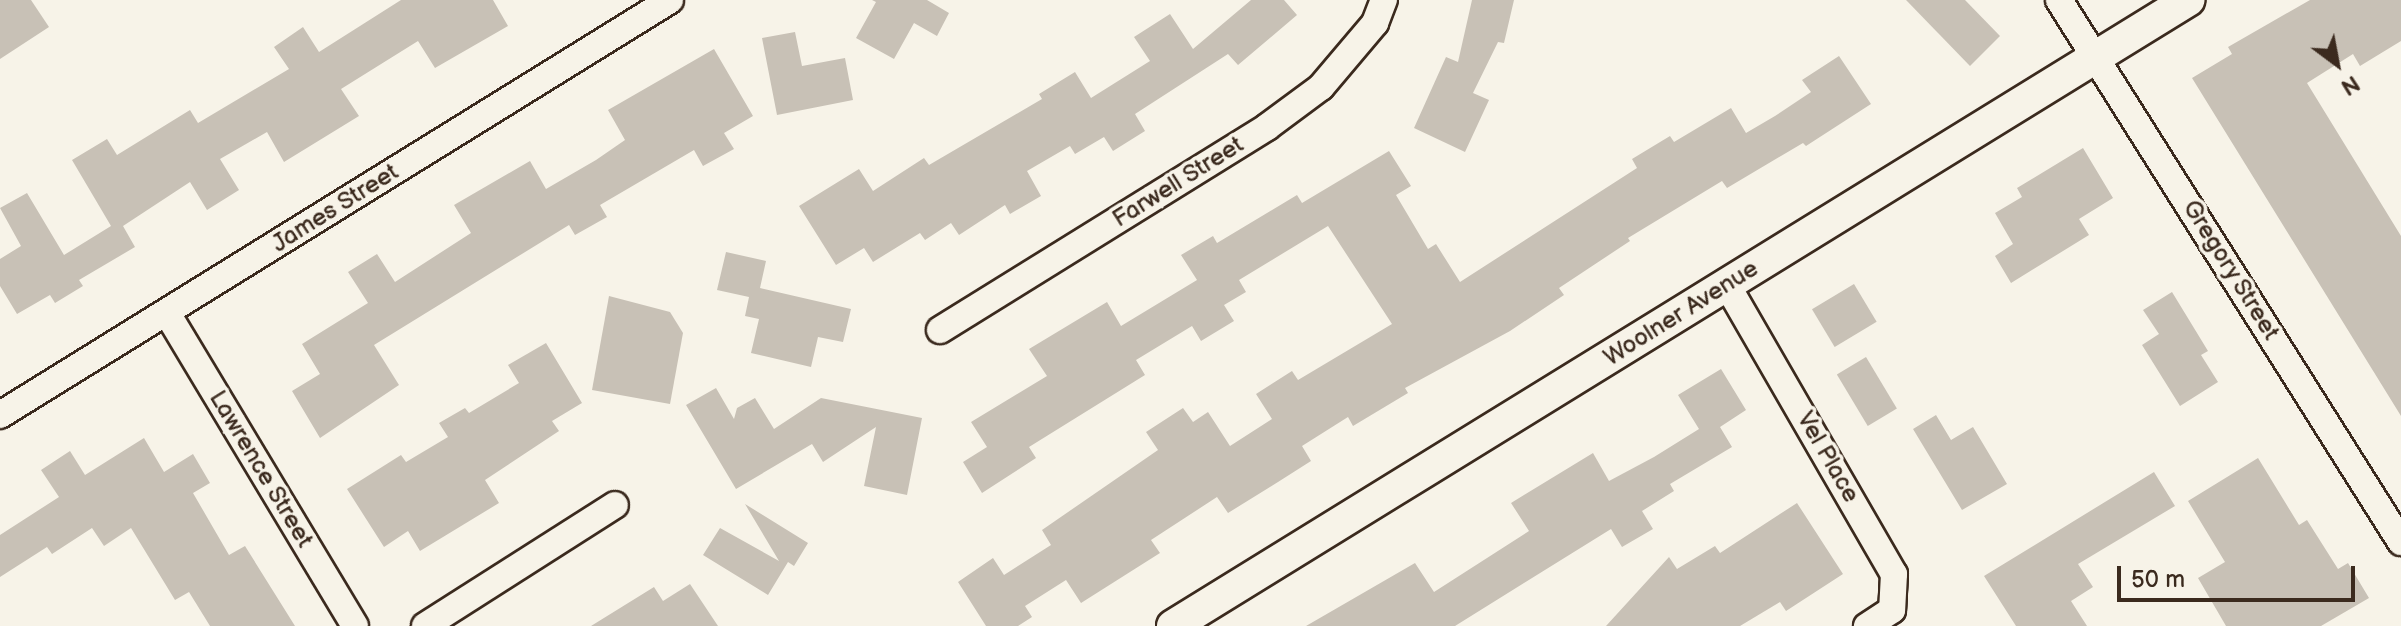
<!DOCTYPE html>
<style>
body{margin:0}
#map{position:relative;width:2401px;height:626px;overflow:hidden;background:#f7f3e8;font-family:"Balsamiq Sans",sans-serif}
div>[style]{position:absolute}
.building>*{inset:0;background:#c8c1b6;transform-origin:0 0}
.roads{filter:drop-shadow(2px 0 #3b2a1e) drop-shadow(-2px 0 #3b2a1e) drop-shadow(0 2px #3b2a1e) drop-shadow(0 -2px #3b2a1e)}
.minor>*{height:26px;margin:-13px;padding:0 13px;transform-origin:13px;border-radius:13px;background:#f7f3e8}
.tertiary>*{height:32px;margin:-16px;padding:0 16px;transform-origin:16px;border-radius:16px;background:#f7f3e8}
span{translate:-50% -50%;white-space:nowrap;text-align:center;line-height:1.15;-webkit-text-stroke:7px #f7f3e8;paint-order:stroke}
.street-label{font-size:24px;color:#3b2a1e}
.north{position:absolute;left:2297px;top:24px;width:80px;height:80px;-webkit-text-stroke:6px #f7f3e8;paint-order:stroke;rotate:148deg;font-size:22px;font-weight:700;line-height:32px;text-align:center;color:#3b2a1e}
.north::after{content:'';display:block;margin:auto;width:28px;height:36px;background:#3b2a1e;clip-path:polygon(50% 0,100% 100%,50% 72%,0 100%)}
.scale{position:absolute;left:2117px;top:566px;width:238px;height:36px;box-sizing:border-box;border:4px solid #3b2a1e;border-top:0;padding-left:10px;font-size:24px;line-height:28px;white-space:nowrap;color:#3b2a1e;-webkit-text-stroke:6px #f7f3e8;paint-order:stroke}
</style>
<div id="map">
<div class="building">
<div style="clip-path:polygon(0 0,31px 0,49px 27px,0 59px)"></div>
<div style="clip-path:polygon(401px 0,493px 0,508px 26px,435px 68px,418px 41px,341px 89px,359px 116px,284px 162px,267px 132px,220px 159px,239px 190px,207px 210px,190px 182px,123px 226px,135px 247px,79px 280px,83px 286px,55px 303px,50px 295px,17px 314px,0 286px,0 259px,21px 246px,0 208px,27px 193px,64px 255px,111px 226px,72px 160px,107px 139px,117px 155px,190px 110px,198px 123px,289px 69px,274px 47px,303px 27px,319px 52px)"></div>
<div style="clip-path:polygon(872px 0,927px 0,949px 13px,937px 36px,914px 23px,894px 59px,856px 38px,876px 2px)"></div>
<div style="clip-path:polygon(1251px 0,1284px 0,1297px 15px,1238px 65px,1228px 54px,1135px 114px,1145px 131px,1113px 151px,1104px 137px,1075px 154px,1070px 146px,1027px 171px,1041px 196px,1010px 214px,1005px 205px,959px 235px,951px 223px,925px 240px,920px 233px,873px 262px,864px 248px,836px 265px,799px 206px,859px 169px,873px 191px,924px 158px,929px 165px,1042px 99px,1039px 94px,1075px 72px,1091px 98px,1150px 61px,1134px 37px,1170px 14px,1193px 49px)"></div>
<div style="clip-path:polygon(1472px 0,1514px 0,1504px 43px,1498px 42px,1473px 93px,1489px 100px,1465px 152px,1414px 128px,1446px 57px,1458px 62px)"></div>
<div style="clip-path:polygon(1906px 0,1965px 0,2000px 36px,1970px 66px)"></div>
<div style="clip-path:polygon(2310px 0,2401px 0,2401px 41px,2360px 66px,2353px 54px,2307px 83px,2401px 236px,2401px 416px,2192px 78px,2232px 54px,2228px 47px)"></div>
<div style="clip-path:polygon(795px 32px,802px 66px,845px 58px,853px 100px,777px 115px,762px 38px)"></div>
<div style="clip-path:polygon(714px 49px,753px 116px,724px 133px,734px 149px,703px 166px,694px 150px,600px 205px,607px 217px,575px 235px,569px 225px,374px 345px,399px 385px,320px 438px,292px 391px,320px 374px,302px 344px,368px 303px,348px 272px,377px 254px,395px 282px,471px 233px,454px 205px,530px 161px,546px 189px,596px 160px,625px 140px,608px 110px)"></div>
<div style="clip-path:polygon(1839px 56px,1871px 104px,1806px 146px,1803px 143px,1727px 188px,1722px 181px,1628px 238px,1630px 241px,1559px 288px,1564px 295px,1510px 331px,1405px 388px,1408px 393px,1353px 426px,1348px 417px,1302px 446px,1311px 461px,1278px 482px,1228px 513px,1217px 497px,1151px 540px,1160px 553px,1081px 603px,1066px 580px,1025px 606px,1032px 617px,1018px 626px,986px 626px,958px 582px,993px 558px,1004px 575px,1051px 545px,1042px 530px,1158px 450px,1146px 432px,1183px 408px,1193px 422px,1208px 412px,1230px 446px,1272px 419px,1256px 394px,1292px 371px,1298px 380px,1392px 324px,1328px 226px,1239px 280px,1246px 292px,1224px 305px,1234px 321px,1201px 341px,1192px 326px,1136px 360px,1145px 375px,1029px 447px,1036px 458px,982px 493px,963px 462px,987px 447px,971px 422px,1047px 376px,1029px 349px,1107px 302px,1121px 326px,1197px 280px,1181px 255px,1213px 236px,1217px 243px,1297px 195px,1302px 203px,1389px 151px,1411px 186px,1396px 195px,1428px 249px,1436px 244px,1460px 282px,1637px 168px,1632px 159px,1670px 136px,1674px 142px,1731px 108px,1746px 133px,1775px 116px,1811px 92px,1802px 80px)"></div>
<div style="clip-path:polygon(2083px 148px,2113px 198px,2079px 219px,2089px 235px,2011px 283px,1995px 256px,2013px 244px,1995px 213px,2022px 197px,2017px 188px)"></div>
<div style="clip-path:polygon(726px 252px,766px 261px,760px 288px,851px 309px,843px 342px,818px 337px,811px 367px,751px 353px,759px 319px,745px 316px,749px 297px,717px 290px)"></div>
<div style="left:1854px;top:284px;width:44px;height:49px;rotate:59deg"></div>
<div style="clip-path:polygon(2172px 292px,2208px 351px,2201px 355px,2218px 382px,2180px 406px,2142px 345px,2159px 334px,2143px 310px)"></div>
<div style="clip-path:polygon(609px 296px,670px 312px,683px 333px,670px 404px,592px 390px)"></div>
<div style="clip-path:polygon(546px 343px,582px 403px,552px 421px,559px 431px,485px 480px,499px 503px,420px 551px,408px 531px,384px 547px,347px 489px,401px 455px,406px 462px,448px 437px,439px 423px,465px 408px,469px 413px,519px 383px,508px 365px)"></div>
<div style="left:1866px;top:357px;width:60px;height:34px;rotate:59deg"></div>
<div style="clip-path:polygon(1721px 369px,1746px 410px,1720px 427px,1732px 447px,1670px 484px,1674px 491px,1642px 511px,1653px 529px,1622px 547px,1611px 529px,1455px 626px,1306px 626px,1415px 563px,1434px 592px,1529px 531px,1511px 503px,1593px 453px,1609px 481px,1654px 457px,1699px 429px,1678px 395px)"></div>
<div style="clip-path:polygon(716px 388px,734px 419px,737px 408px,755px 398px,774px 429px,821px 398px,922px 418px,907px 495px,864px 486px,876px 427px,823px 462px,812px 444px,736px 489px,686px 405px)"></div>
<div style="clip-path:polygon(1936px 415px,1951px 440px,1973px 427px,2007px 484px,1962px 510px,1913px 429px)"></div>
<div style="clip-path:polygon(144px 438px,164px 472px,193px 454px,210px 483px,193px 493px,229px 555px,245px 546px,295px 626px,210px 626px,189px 592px,175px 600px,131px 528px,104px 546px,92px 528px,52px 554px,47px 547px,0 577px,0 535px,59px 497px,41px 470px,70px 451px,85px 475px)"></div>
<div style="clip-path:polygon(2258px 458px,2299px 525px,2307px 520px,2338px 569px,2348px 563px,2369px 598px,2321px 626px,2226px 626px,2198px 578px,2225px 562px,2188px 501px)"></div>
<div style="clip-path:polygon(2154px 472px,2175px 506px,2078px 564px,2093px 587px,2071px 601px,2087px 626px,2016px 626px,1984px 576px)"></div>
<div style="clip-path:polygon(1797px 503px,1843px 574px,1786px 611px,1780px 602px,1740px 626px,1606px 626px,1669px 557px,1677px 569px,1715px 546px,1720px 553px)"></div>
<div style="clip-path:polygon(745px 504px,808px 543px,794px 566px,788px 562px,768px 595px,703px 555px,720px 528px,779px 561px)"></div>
<div style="clip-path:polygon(690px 584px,718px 626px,591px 626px,654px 587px,663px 601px)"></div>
</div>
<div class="roads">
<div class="minor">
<div style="left:2059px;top:0;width:641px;rotate:57.75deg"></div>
<div style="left:1727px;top:285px;width:334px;rotate:60deg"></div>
<div style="left:1894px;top:574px;width:36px;rotate:93deg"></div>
<div style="left:1892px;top:610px;width:30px;rotate:147deg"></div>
<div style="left:167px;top:313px;width:365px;rotate:59deg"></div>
<div style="left:940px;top:330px;width:385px;rotate:-31.8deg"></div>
<div style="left:1267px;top:127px;width:67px;rotate:-36.5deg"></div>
<div style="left:1321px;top:87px;width:84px;rotate:-49.8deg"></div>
<div style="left:1375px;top:23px;width:25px;rotate:-69deg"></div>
<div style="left:0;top:415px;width:788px;rotate:-31.77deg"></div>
<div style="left:425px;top:626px;width:225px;rotate:-32.5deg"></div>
</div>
<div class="tertiary">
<div style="left:1173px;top:626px;width:1193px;rotate:-31.66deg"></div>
</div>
</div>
<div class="street-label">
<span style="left:1178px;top:182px;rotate:-32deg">Farwell Street</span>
<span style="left:335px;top:208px;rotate:-32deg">James Street</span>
<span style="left:2231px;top:270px;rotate:58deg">Gregory Street</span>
<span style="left:1681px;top:313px;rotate:-32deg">Woolner Avenue</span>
<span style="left:1828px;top:457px;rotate:60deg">Vel Place</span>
<span style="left:261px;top:469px;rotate:59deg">Lawrence Street</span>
</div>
<div class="north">N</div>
<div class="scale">50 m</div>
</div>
